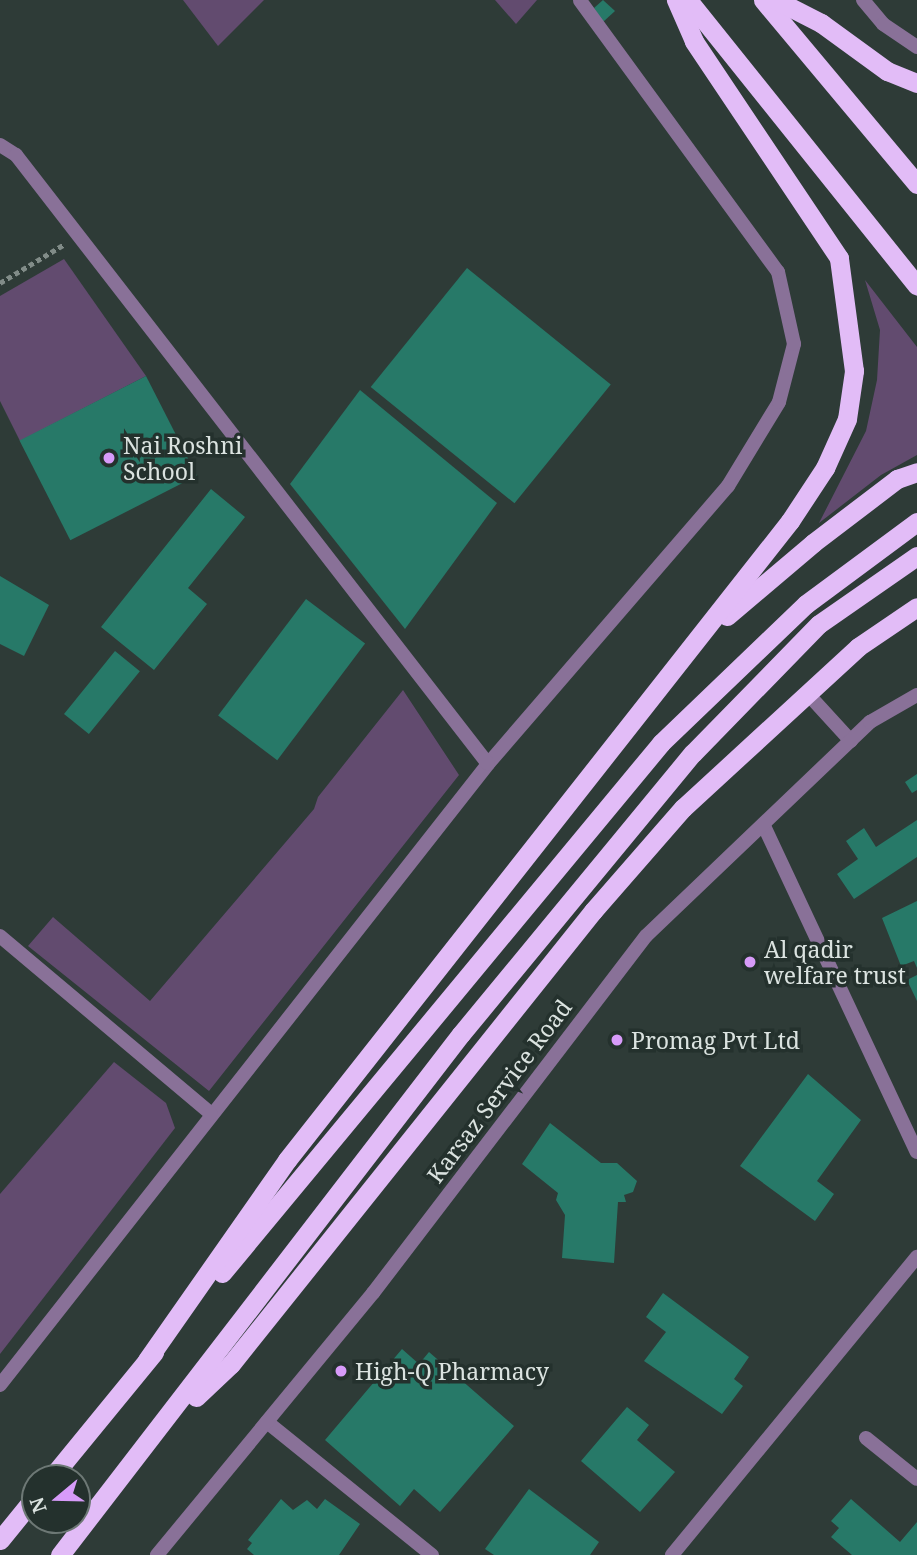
<!DOCTYPE html>
<style>
body{margin:0}
#map{position:relative;width:917px;height:1555px;overflow:hidden;background:#2e3b37;font-family:"Noto Serif",serif}
div>[style]{position:absolute}
.green>*{inset:0;background:#624b6f}
.building>*{inset:0;background:#277968;transform-origin:0 0}
.path>*{height:4.5px;margin-top:-2.25px;transform-origin:0;background:repeating-linear-gradient(90deg,#818c88 0 5px,transparent 0 8.5px)}
.service>*{height:14px;margin:-7px;padding:0 7px;transform-origin:7px;border-radius:7px;background:#897198}
.minor>*{height:14px;margin:-7px;padding:0 7px;transform-origin:7px;border-radius:7px;background:#897198}
.trunk>*{height:19px;margin:-9.5px;padding:0 9.5px;transform-origin:9.5px;border-radius:9.5px;background:#e2bcf7}
.dots>*{width:19px;height:19px;translate:-50% -50%;box-sizing:border-box;border:4px solid #24312d;border-radius:50%}
span{translate:-50% -50%;white-space:nowrap;text-align:center;line-height:1.15;-webkit-text-stroke:7px #24312d;paint-order:stroke}
.poi-label{font-size:23px;color:#dbe3e0}
.left{translate:0 -50%;text-align:left}
.street-label{font-size:23px;color:#dbe3e0}
.north{position:absolute;left:21px;top:1464px;width:70px;height:70px;box-sizing:border-box;background:#24312d;border:2px solid #6d7875;border-radius:50%;rotate:251deg;font-size:19px;font-weight:700;line-height:28px;text-align:center;color:#dbe3e0}
.north::after{content:'';display:block;margin:auto;width:24px;height:32px;background:#d79bf9;clip-path:polygon(50% 0,100% 100%,50% 72%,0 100%)}
</style>
<div id="map">
<div class="green">
<div style="clip-path:polygon(183px 0,264px 0,218px 46px)"></div>
<div style="clip-path:polygon(495px 0,537px 0,516px 24px)"></div>
<div style="clip-path:polygon(64px 259px,146px 376px,20px 441px,0 401px,0 296px)"></div>
<div style="clip-path:polygon(865px 280px,917px 347px,917px 455px,881px 475px,819px 523px,866px 431px,877px 380px,880px 330px)"></div>
<div style="clip-path:polygon(403px 690px,459px 775px,209px 1091px,28px 946px,53px 917px,150px 1001px,314px 809px,318px 797px)"></div>
<div style="clip-path:polygon(114px 1062px,166px 1103px,175px 1128px,0 1354px,0 1194px)"></div>
</div>
<div class="building">
<div style="clip-path:polygon(603px 0,615px 11px,603px 22px,594px 8px)"></div>
<div style="left:467px;top:268px;width:185px;height:153px;rotate:39deg"></div>
<div style="left:146px;top:376px;width:112px;height:142px;rotate:63deg"></div>
<div style="clip-path:polygon(360px 390px,497px 503px,405px 629px,290px 484px)"></div>
<div style="clip-path:polygon(211px 489px,245px 517px,188px 588px,207px 604px,154px 670px,101px 627px)"></div>
<div style="clip-path:polygon(0 576px,49px 605px,24px 656px,0 644px)"></div>
<div style="left:306px;top:599px;width:74px;height:146px;rotate:37deg"></div>
<div style="left:115px;top:651px;width:32px;height:81px;rotate:39deg"></div>
<div style="clip-path:polygon(917px 774px,917px 790px,912px 793px,905px 782px)"></div>
<div style="clip-path:polygon(917px 820px,917px 857px,854px 899px,837px 874px,858px 859px,846px 841px,864px 828px,876px 847px)"></div>
<div style="clip-path:polygon(917px 901px,917px 968px,914px 961px,901px 966px,882px 918px)"></div>
<div style="clip-path:polygon(917px 975px,917px 1001px,907px 980px)"></div>
<div style="clip-path:polygon(808px 1074px,861px 1120px,817px 1181px,834px 1194px,815px 1221px,740px 1166px)"></div>
<div style="clip-path:polygon(550px 1123px,601px 1163px,617px 1163px,637px 1181px,633px 1192px,624px 1195px,626px 1202px,618px 1202px,614px 1263px,562px 1258px,565px 1215px,556px 1200px,558px 1193px,522px 1164px)"></div>
<div style="clip-path:polygon(663px 1293px,749px 1357px,734px 1379px,743px 1386px,722px 1414px,644px 1361px,666px 1332px,646px 1317px)"></div>
<div style="clip-path:polygon(402px 1349px,419px 1364px,429px 1352px,514px 1426px,440px 1512px,414px 1489px,400px 1506px,325px 1440px)"></div>
<div style="clip-path:polygon(627px 1407px,649px 1425px,637px 1440px,675px 1472px,640px 1512px,581px 1461px)"></div>
<div style="clip-path:polygon(529px 1489px,599px 1542px,590px 1555px,494px 1555px,485px 1549px)"></div>
<div style="clip-path:polygon(281px 1499px,293px 1510px,307px 1500px,317px 1509px,325px 1499px,360px 1524px,339px 1555px,254px 1555px,247px 1549px,252px 1543px,248px 1540px)"></div>
<div style="clip-path:polygon(851px 1499px,900px 1542px,917px 1522px,917px 1555px,852px 1555px,831px 1537px,839px 1528px,831px 1521px)"></div>
</div>
<div class="path">
<div style="left:0;top:283px;width:74px;rotate:-31.1deg"></div>
</div>
<div class="service">
<div style="left:0;top:1385px;width:790px;rotate:-51.84deg"></div>
<div style="left:488px;top:764px;width:367px;rotate:-49.2deg"></div>
<div style="left:728px;top:486px;width:98px;rotate:-58.7deg"></div>
<div style="left:779px;top:402px;width:60px;rotate:-75.5deg"></div>
<div style="left:794px;top:344px;width:74px;rotate:-102.5deg"></div>
<div style="left:778px;top:272px;width:336px;rotate:-126.1deg"></div>
<div style="left:866px;top:1438px;width:65px;rotate:38.8deg"></div>
</div>
<div class="minor">
<div style="left:863px;top:0;width:31px;rotate:50deg"></div>
<div style="left:883px;top:24px;width:41px;rotate:34.1deg"></div>
<div style="left:0;top:145px;width:19px;rotate:32deg"></div>
<div style="left:16px;top:155px;width:770px;rotate:52.22deg"></div>
<div style="left:807px;top:693px;width:65px;rotate:47.5deg"></div>
<div style="left:764px;top:826px;width:360px;rotate:64.9deg"></div>
<div style="left:0;top:936px;width:275px;rotate:40.1deg"></div>
<div style="left:267px;top:1422px;width:212px;rotate:38.9deg"></div>
<div style="left:157px;top:1555px;width:340px;rotate:-50.5deg"></div>
<div style="left:373px;top:1293px;width:449px;rotate:-52.6deg"></div>
<div style="left:646px;top:936px;width:310px;rotate:-43.7deg"></div>
<div style="left:870px;top:722px;width:54px;rotate:-29.9deg"></div>
<div style="left:672px;top:1555px;width:386px;rotate:-50.6deg"></div>
</div>
<div class="trunk">
<div style="left:688px;top:0;width:366px;rotate:51.3deg"></div>
<div style="left:763px;top:0;width:240px;rotate:50.1deg"></div>
<div style="left:776px;top:0;width:51px;rotate:27.1deg"></div>
<div style="left:821px;top:23px;width:82px;rotate:36deg"></div>
<div style="left:887px;top:71px;width:32px;rotate:22deg"></div>
<div style="left:727px;top:616px;width:113px;rotate:-40.3deg"></div>
<div style="left:813px;top:543px;width:106px;rotate:-37.3deg"></div>
<div style="left:897px;top:479px;width:21px;rotate:-19deg"></div>
<div style="left:222px;top:1273px;width:688px;rotate:-50.36deg"></div>
<div style="left:661px;top:743px;width:201px;rotate:-43.8deg"></div>
<div style="left:806px;top:604px;width:138px;rotate:-36.5deg"></div>
<div style="left:147px;top:1360px;width:244px;rotate:-55deg"></div>
<div style="left:287px;top:1160px;width:813px;rotate:-51.79deg"></div>
<div style="left:790px;top:521px;width:64px;rotate:-56.6deg"></div>
<div style="left:825px;top:468px;width:54px;rotate:-65.8deg"></div>
<div style="left:847px;top:419px;width:49px;rotate:-81.7deg"></div>
<div style="left:854px;top:371px;width:114px;rotate:-97.6deg"></div>
<div style="left:839px;top:258px;width:261px;rotate:-123.8deg"></div>
<div style="left:694px;top:41px;width:45px;rotate:-113.7deg"></div>
<div style="left:196px;top:1397px;width:48px;rotate:-43.3deg"></div>
<div style="left:231px;top:1364px;width:580px;rotate:-51.37deg"></div>
<div style="left:593px;top:911px;width:137px;rotate:-48.9deg"></div>
<div style="left:683px;top:808px;width:238px;rotate:-42.6deg"></div>
<div style="left:858px;top:647px;width:71px;rotate:-34.1deg"></div>
<div style="left:51px;top:1478px;width:163px;rotate:-50.7deg"></div>
<div style="left:0;top:1540px;width:55px;rotate:-50.9deg"></div>
<div style="left:60px;top:1555px;width:657px;rotate:-52.42deg"></div>
<div style="left:461px;top:1034px;width:364px;rotate:-50.5deg"></div>
<div style="left:693px;top:753px;width:180px;rotate:-45.7deg"></div>
<div style="left:819px;top:624px;width:119px;rotate:-34.8deg"></div>
</div>
<div class="dots">
<div style="left:109px;top:458px;background:#d79bf9"></div>
<div style="left:750px;top:962px;background:#d79bf9"></div>
<div style="left:617px;top:1040px;background:#d79bf9"></div>
<div style="left:341px;top:1371px;background:#d79bf9"></div>
</div>
<div class="poi-label">
<span class="left" style="left:123px;top:458px">Nai Roshni<br>School</span>
<span class="left" style="left:764px;top:962px">Al qadir<br>welfare trust</span>
<span class="left" style="left:631px;top:1040px">Promag Pvt Ltd</span>
<span class="left" style="left:355px;top:1371px">High-Q Pharmacy</span>
</div>
<div class="street-label">
<span style="left:499px;top:1091px;rotate:-53deg">Karsaz Service Road</span>
</div>
<div class="north">N</div>
</div>
